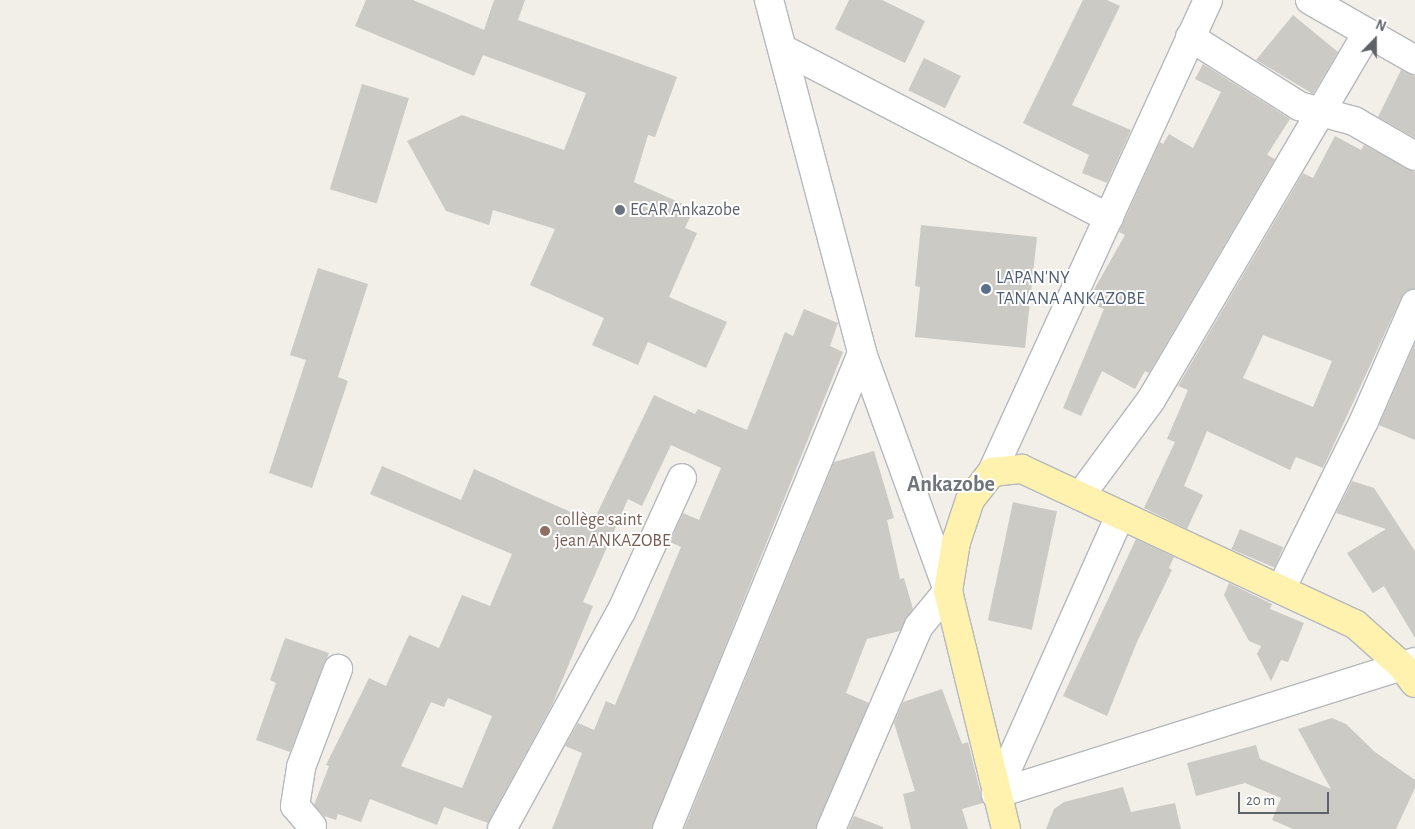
<!DOCTYPE html>
<meta charset="utf-8">
<style>
body{margin:0}
#map{position:relative;width:1415px;height:829px;overflow:hidden;background:#f1efe8;font-family:"Alegreya Sans",sans-serif}
div>[style]{position:absolute}
.building>*{inset:0;background:#cccac5;transform-origin:0 0}
.roads{filter:drop-shadow(1px 0 #b5b8bc) drop-shadow(-1px 0 #b5b8bc) drop-shadow(0 1px #b5b8bc) drop-shadow(0 -1px #b5b8bc)}
.minor>*{height:28px;margin:-14px;padding:0 14px;transform-origin:14px;border-radius:14px;background:#fff}
.tertiary>*{height:28px;margin:-14px;padding:0 14px;transform-origin:14px;border-radius:14px;background:#fff}
.primary>*{height:28px;margin:-14px;padding:0 14px;transform-origin:14px;border-radius:14px;background:#fff2af}
.dots>*{width:14px;height:14px;translate:-50% -50%;box-sizing:border-box;border:2px solid #fff;border-radius:50%}
span{translate:-50% -50%;white-space:nowrap;text-align:center;line-height:1.15;-webkit-text-stroke:4px #fff;paint-order:stroke}
.worship-label{font-size:18px;color:#5b616d}
.left{translate:0 -50%;text-align:left}
.service-label{font-size:18px;color:#4e5e75}
.education-label{font-size:18px;color:#785e54}
.district-label{font-size:22px;color:#70757a;font-weight:700}
.north{position:absolute;left:1350px;top:15px;width:50px;height:50px;-webkit-text-stroke:4px #fff;paint-order:stroke;rotate:22deg;font-size:14px;font-weight:700;line-height:20px;text-align:center;color:#5f6368}
.north::after{content:'';display:block;margin:auto;width:18px;height:22px;background:#5f6368;clip-path:polygon(50% 0,100% 100%,50% 72%,0 100%)}
.scale{position:absolute;left:1238px;top:792px;width:91px;height:22px;box-sizing:border-box;border:2px solid #5f6368;border-top:0;padding-left:6px;font-size:15px;line-height:18px;white-space:nowrap;color:#5f6368;-webkit-text-stroke:4px #fff;paint-order:stroke}
</style>
<div id="map">
<div class="building">
<div style="clip-path:polygon(366px 0,413px 0,484px 30px,494px 0,525px 0,518px 20px,677px 77px,655px 137px,648px 135px,634px 182px,694px 209px,685px 228px,697px 233px,669px 297px,727px 322px,706px 368px,648px 342px,638px 365px,592px 345px,604px 318px,530px 285px,555px 229px,493px 210px,489px 225px,446px 211px,407px 141px,462px 115px,564px 150px,586px 93px,483px 55px,474px 76px,355px 26px)"></div>
<div style="clip-path:polygon(849px 0,882px 0,925px 21px,905px 63px,835px 29px)"></div>
<div style="clip-path:polygon(1083px 0,1107px 0,1120px 6px,1072px 105px,1131px 130px,1107px 183px,1082px 173px,1089px 155px,1023px 123px)"></div>
<div style="clip-path:polygon(1293px 15px,1338px 52px,1313px 94px,1256px 60px)"></div>
<div style="left:924px;top:58px;width:41px;height:36px;rotate:26deg"></div>
<div style="clip-path:polygon(1203px 64px,1290px 119px,1267px 155px,1275px 159px,1149px 373px,1145px 371px,1135px 389px,1102px 371px,1081px 416px,1063px 408px,1104px 309px,1087px 302px,1125px 235px,1119px 232px,1160px 142px,1163px 144px,1169px 134px,1193px 148px,1221px 92px,1195px 79px)"></div>
<div style="clip-path:polygon(1401px 70px,1415px 76px,1415px 138px,1378px 117px)"></div>
<div style="left:362px;top:84px;width:49px;height:110px;rotate:17deg"></div>
<div style="clip-path:polygon(evenodd,1335px 136px,1361px 150px,1364px 145px,1415px 172px,1415px 289px,1406px 291px,1401px 298px,1323px 468px,1296px 457px,1290px 470px,1207px 431px,1184px 486px,1203px 495px,1187px 529px,1144px 508px,1175px 442px,1167px 439px,1188px 390px,1178px 386px,1303px 173px,1313px 178px,1335px 136px,1263px 335px,1332px 361px,1313px 407px,1243px 378px,1263px 335px)"></div>
<div style="clip-path:polygon(921px 225px,1037px 237px,1025px 348px,915px 337px,920px 287px,915px 286px)"></div>
<div style="clip-path:polygon(318px 268px,368px 284px,338px 377px,348px 381px,312px 488px,269px 473px,306px 360px,290px 355px)"></div>
<div style="clip-path:polygon(evenodd,804px 309px,838px 323px,830px 346px,843px 352px,652px 829px,552px 829px,582px 753px,565px 746px,578px 723px,594px 730px,606px 701px,615px 705px,681px 547px,670px 542px,674px 533px,683px 513px,699px 520px,721px 468px,671px 445px,642px 506px,628px 499px,583px 602px,593px 606px,552px 705px,488px 823px,444px 807px,437px 825px,370px 799px,361px 822px,338px 814px,336px 820px,324px 816px,314px 805px,329px 766px,326px 765px,369px 678px,386px 686px,409px 635px,439px 648px,462px 595px,490px 606px,512px 554px,370px 494px,382px 466px,461px 500px,474px 469px,593px 522px,654px 395px,695px 414px,698px 409px,747px 430px,785px 332px,793px 336px,804px 309px,448px 698px,492px 716px,462px 788px,401px 766px,431px 702px,444px 707px,448px 698px)"></div>
<div style="clip-path:polygon(1415px 343px,1415px 440px,1379px 425px)"></div>
<div style="clip-path:polygon(874px 451px,894px 518px,887px 520px,900px 579px,904px 578px,913px 609px,900px 631px,867px 639px,846px 693px,869px 703px,816px 829px,684px 829px,834px 462px)"></div>
<div style="clip-path:polygon(1352px 481px,1374px 488px,1415px 551px,1415px 638px,1384px 586px,1373px 593px,1347px 553px,1386px 529px,1336px 513px)"></div>
<div style="left:1013px;top:502px;width:45px;height:121px;rotate:12deg"></div>
<div style="left:1240px;top:529px;width:47px;height:22px;rotate:23deg"></div>
<div style="clip-path:polygon(1136px 539px,1174px 557px,1169px 568px,1172px 570px,1137px 642px,1107px 716px,1063px 696px)"></div>
<div style="clip-path:polygon(1229px 583px,1272px 604px,1270px 609px,1304px 623px,1288px 662px,1281px 660px,1271px 681px,1257px 654px,1261px 646px,1249px 641px,1224px 595px)"></div>
<div style="clip-path:polygon(285px 638px,329px 653px,290px 752px,256px 740px,276px 683px,270px 680px)"></div>
<div style="clip-path:polygon(942px 689px,962px 744px,968px 742px,983px 803px,962px 809px,968px 829px,911px 829px,903px 794px,915px 791px,894px 723px,903px 702px)"></div>
<div style="clip-path:polygon(1332px 718px,1346px 724px,1375px 752px,1415px 780px,1415px 788px,1396px 829px,1293px 829px,1272px 820px,1281px 798px,1245px 783px,1196px 796px,1187px 763px,1256px 745px,1260px 759px,1331px 789px,1298px 729px)"></div>
<div style="clip-path:polygon(1123px 787px,1131px 812px,1175px 803px,1181px 829px,1046px 829px,1054px 809px,1064px 802px)"></div>
<div style="clip-path:polygon(854px 816px,883px 827px,883px 829px,848px 829px)"></div>
</div>
<div class="roads">
<div class="minor">
<div style="left:1310px;top:0;width:121px;rotate:29.7deg"></div>
<div style="left:1190px;top:37px;width:129px;rotate:32.3deg"></div>
<div style="left:1299px;top:106px;width:57px;rotate:15.3deg"></div>
<div style="left:1354px;top:121px;width:70px;rotate:29.8deg"></div>
<div style="left:783px;top:49px;width:367px;rotate:27.4deg"></div>
<div style="left:992px;top:472px;width:519px;rotate:-65.41deg"></div>
<div style="left:1080px;top:496px;width:119px;rotate:-53.5deg"></div>
<div style="left:1151px;top:400px;width:426px;rotate:-59.5deg"></div>
<div style="left:1281px;top:589px;width:187px;rotate:-63.7deg"></div>
<div style="left:1364px;top:421px;width:128px;rotate:-66.4deg"></div>
<div style="left:996px;top:794px;width:439px;rotate:-17.5deg"></div>
<div style="left:996px;top:794px;width:305px;rotate:-66deg"></div>
<div style="left:312px;top:826px;width:26px;rotate:-130deg"></div>
<div style="left:295px;top:806px;width:39px;rotate:-81deg"></div>
<div style="left:301px;top:767px;width:105px;rotate:-69.3deg"></div>
<div style="left:502px;top:829px;width:247px;rotate:-61.3deg"></div>
<div style="left:621px;top:612px;width:147px;rotate:-65.5deg"></div>
<div style="left:667px;top:829px;width:514px;rotate:-67.72deg"></div>
<div style="left:831px;top:829px;width:221px;rotate:-66.6deg"></div>
<div style="left:919px;top:626px;width:45px;rotate:-50.4deg"></div>
</div>
<div class="tertiary">
<div style="left:769px;top:0;width:365px;rotate:75.2deg"></div>
<div style="left:862px;top:353px;width:253px;rotate:70.1deg"></div>
</div>
<div class="primary">
<div style="left:1006px;top:829px;width:245px;rotate:-103.7deg"></div>
<div style="left:948px;top:591px;width:50px;rotate:-80.7deg"></div>
<div style="left:956px;top:542px;width:44px;rotate:-71.6deg"></div>
<div style="left:970px;top:500px;width:36px;rotate:-52deg"></div>
<div style="left:992px;top:472px;width:30px;rotate:-6deg"></div>
<div style="left:1022px;top:469px;width:367px;rotate:25deg"></div>
<div style="left:1355px;top:624px;width:63px;rotate:41.8deg"></div>
<div style="left:1402px;top:666px;width:21px;rotate:53deg"></div>
</div>
</div>
<div class="dots">
<div style="left:620px;top:210px;background:#6b7280"></div>
<div style="left:986px;top:289px;background:#5c6f8a"></div>
<div style="left:545px;top:531px;background:#8d6e63"></div>
</div>
<div class="worship-label">
<span class="left" style="left:630px;top:210px">ECAR Ankazobe</span>
</div>
<div class="service-label">
<span class="left" style="left:996px;top:289px">LAPAN'NY<br>TANANA ANKAZOBE</span>
</div>
<div class="education-label">
<span class="left" style="left:555px;top:531px">collège saint<br>jean ANKAZOBE</span>
</div>
<div class="district-label">
<span style="left:951px;top:485px">Ankazobe</span>
</div>
<div class="north">N</div>
<div class="scale">20 m</div>
</div>
